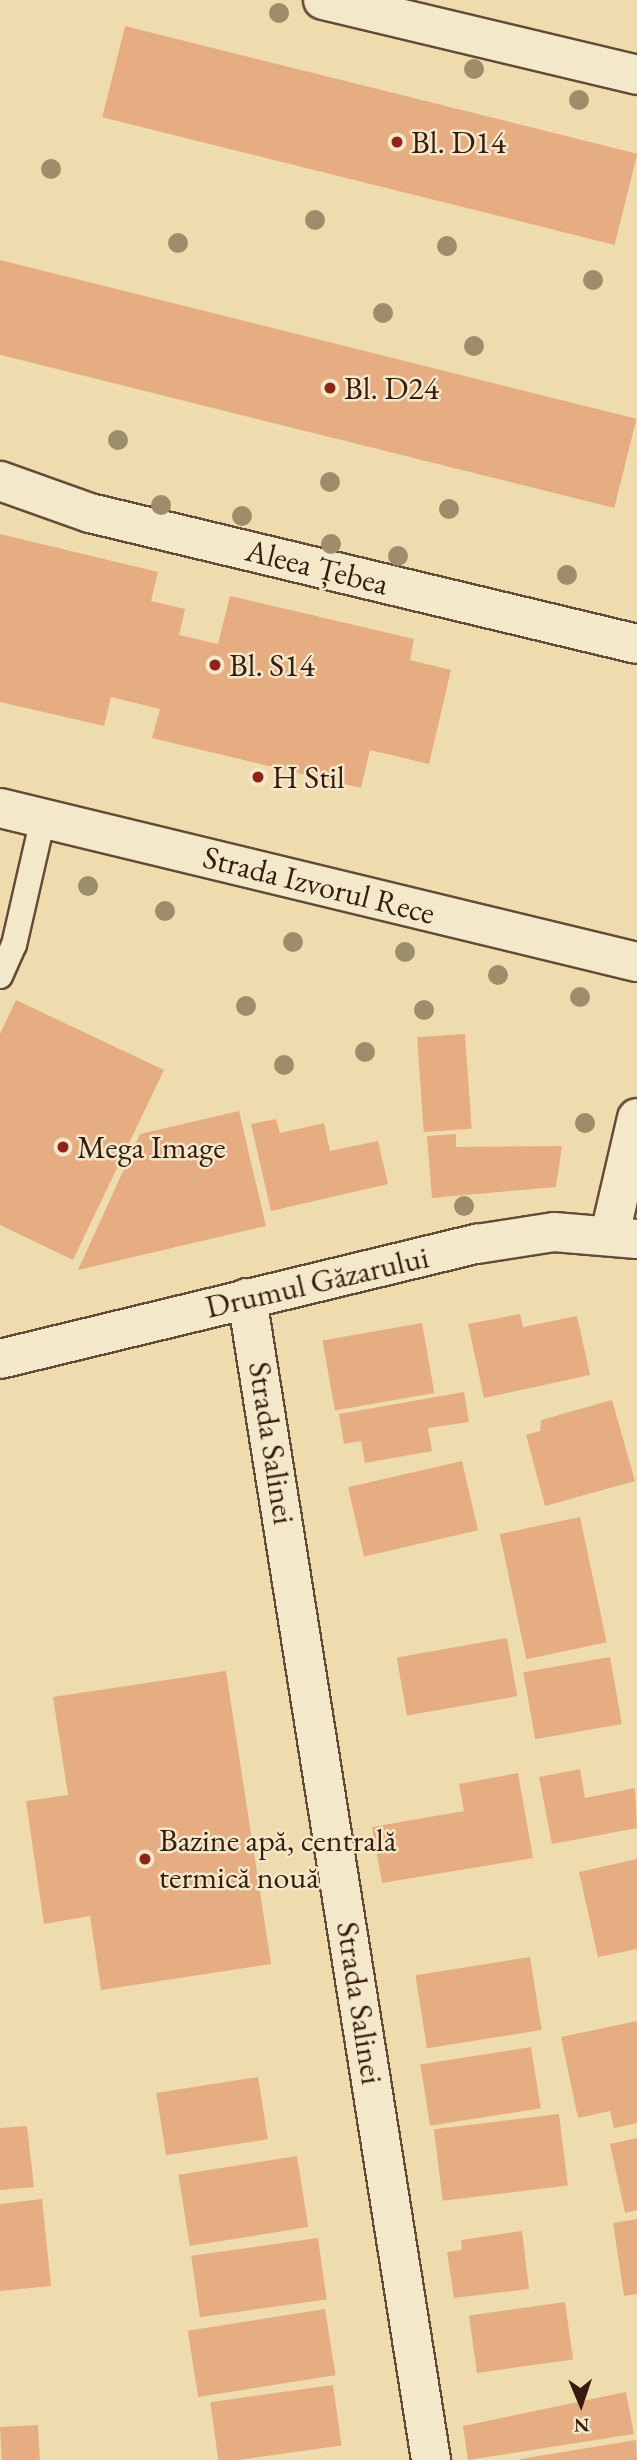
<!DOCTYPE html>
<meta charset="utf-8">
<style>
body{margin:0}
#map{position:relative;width:637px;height:2460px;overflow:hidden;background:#eedcae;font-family:"EB Garamond",serif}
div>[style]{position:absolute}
.building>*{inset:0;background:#e6ad82;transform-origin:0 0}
.roads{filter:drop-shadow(2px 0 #644b37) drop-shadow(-2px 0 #644b37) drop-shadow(0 2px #644b37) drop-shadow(0 -2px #644b37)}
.service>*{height:24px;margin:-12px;padding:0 12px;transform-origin:12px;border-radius:12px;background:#f4e8ca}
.minor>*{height:38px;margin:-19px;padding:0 19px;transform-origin:19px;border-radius:19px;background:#f4e8ca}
.tertiary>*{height:38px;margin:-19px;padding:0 19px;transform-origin:19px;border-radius:19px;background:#f4e8ca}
.trees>*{width:20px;height:20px;margin:-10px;border-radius:50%;background:#9e8d6b}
.dots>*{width:19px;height:19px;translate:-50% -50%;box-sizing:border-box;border:4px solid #f4e8ca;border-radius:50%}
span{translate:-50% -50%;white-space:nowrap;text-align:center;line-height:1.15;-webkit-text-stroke:5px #f4e8ca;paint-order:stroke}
.poi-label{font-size:32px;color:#361b0f}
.left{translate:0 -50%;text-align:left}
.street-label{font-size:32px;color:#361b0f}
.north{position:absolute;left:546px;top:2369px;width:70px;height:70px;-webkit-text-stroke:5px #f4e8ca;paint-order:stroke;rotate:178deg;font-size:19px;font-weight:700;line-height:28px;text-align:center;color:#361b0f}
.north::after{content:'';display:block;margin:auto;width:24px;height:32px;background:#361b0f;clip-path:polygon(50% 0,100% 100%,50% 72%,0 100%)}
</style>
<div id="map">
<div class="building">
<div style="left:125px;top:26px;width:528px;height:94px;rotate:14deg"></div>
<div style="left:0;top:260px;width:656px;height:92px;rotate:14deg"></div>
<div style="clip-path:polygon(0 534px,158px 572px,151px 601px,185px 609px,179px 635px,218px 644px,230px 596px,414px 639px,410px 660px,451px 670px,429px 764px,370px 750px,361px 788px,152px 738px,160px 709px,111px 697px,104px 726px,0 702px)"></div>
<div style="clip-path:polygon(16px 1000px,164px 1070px,73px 1260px,0 1225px,0 1034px)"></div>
<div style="left:465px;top:1034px;width:95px;height:48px;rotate:86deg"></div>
<div style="clip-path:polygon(239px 1111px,266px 1226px,78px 1270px,140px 1134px)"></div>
<div style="clip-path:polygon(276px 1119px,280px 1133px,324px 1123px,330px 1151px,378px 1141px,388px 1184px,271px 1211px,251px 1124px)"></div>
<div style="clip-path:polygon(456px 1134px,456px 1147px,562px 1146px,556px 1187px,432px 1198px,427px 1136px)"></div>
<div style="clip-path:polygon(520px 1314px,523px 1327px,577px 1316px,590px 1375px,484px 1398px,468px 1324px)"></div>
<div style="left:422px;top:1323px;width:71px;height:101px;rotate:80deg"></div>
<div style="clip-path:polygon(464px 1392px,469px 1422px,428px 1428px,432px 1451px,365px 1463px,361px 1441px,344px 1444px,339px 1414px)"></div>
<div style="clip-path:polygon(612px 1400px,635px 1481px,545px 1506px,526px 1435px,540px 1431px,541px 1420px)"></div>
<div style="left:462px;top:1461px;width:71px;height:117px;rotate:77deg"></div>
<div style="left:580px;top:1517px;width:128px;height:82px;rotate:78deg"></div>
<div style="left:507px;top:1638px;width:59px;height:112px;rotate:80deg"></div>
<div style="left:610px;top:1657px;width:68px;height:88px;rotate:80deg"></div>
<div style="clip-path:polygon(226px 1671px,271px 1964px,101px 1990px,90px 1916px,44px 1924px,26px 1801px,68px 1795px,53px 1697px)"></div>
<div style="clip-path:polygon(580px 1769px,585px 1798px,635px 1788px,637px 1828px,552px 1844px,539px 1777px)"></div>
<div style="clip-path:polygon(518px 1773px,533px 1858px,382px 1883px,372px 1827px,464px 1811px,459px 1784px)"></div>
<div style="clip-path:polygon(637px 1859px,637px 1949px,598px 1957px,579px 1872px)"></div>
<div style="left:530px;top:1957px;width:74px;height:116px;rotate:81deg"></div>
<div style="clip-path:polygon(637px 2021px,637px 2123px,614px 2128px,610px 2111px,578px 2118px,561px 2037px)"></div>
<div style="left:531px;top:2047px;width:62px;height:112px;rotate:81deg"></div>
<div style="left:258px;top:2077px;width:63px;height:103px;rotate:81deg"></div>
<div style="left:559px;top:2114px;width:72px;height:126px;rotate:83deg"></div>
<div style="clip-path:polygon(27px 2126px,34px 2187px,0 2190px,0 2128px)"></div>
<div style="clip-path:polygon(637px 2138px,637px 2210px,625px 2213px,610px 2144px)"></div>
<div style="left:297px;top:2156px;width:72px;height:120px;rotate:81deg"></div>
<div style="clip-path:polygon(42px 2199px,51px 2286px,0 2291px,0 2204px)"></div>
<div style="clip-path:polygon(637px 2219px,637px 2294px,624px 2296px,613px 2223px)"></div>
<div style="clip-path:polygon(522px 2231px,529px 2289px,454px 2298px,447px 2252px,462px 2250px,461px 2240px)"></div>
<div style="left:318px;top:2238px;width:62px;height:128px;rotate:82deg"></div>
<div style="left:565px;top:2302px;width:58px;height:97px;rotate:82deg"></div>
<div style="left:325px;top:2309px;width:67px;height:139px;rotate:81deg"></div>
<div style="left:333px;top:2385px;width:61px;height:124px;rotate:82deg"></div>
<div style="clip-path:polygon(626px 2392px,634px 2434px,468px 2460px,463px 2426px)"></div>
<div style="left:38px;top:2425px;width:35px;height:38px;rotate:87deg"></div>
<div style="clip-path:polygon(636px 2440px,637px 2460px,520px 2460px,520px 2459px)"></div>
</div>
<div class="roads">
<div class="service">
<div style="left:0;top:976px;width:34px;rotate:-66deg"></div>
<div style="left:14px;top:945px;width:130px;rotate:-77.1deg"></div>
</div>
<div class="minor">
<div style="left:323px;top:0;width:323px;rotate:13.4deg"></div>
<div style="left:0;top:481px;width:96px;rotate:19.6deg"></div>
<div style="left:90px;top:513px;width:562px;rotate:13.47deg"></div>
<div style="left:610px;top:1234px;width:119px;rotate:-76.9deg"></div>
<div style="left:247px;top:1298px;width:1176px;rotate:81deg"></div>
</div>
<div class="tertiary">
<div style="left:0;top:808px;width:655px;rotate:13.59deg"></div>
<div style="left:0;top:1359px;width:491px;rotate:-13.6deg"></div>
<div style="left:477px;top:1244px;width:78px;rotate:-8.9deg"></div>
<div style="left:554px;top:1232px;width:83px;rotate:4.8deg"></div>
</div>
</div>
<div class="trees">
<div style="left:279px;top:13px"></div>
<div style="left:474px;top:69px"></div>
<div style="left:579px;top:100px"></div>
<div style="left:51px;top:169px"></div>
<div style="left:315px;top:220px"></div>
<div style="left:178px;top:243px"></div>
<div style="left:447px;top:246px"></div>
<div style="left:593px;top:280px"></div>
<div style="left:383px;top:313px"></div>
<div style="left:474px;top:346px"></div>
<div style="left:118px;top:440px"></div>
<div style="left:330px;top:482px"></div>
<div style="left:161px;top:505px"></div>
<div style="left:449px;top:509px"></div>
<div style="left:242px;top:516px"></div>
<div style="left:331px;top:544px"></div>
<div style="left:398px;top:556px"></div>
<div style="left:567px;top:575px"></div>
<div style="left:88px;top:886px"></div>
<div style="left:165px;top:911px"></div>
<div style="left:293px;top:942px"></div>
<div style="left:405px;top:952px"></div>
<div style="left:498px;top:975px"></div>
<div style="left:580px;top:997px"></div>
<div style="left:246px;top:1006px"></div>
<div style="left:424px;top:1010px"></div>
<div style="left:365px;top:1052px"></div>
<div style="left:284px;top:1065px"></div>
<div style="left:585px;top:1123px"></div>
<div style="left:464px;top:1206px"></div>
</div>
<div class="dots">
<div style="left:397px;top:142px;background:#8f2418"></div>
<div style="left:330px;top:388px;background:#8f2418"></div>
<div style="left:215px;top:665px;background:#8f2418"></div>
<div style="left:258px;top:777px;background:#8f2418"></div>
<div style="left:63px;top:1147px;background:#8f2418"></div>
<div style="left:145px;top:1859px;background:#8f2418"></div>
</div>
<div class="poi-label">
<span class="left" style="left:411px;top:142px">Bl. D14</span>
<span class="left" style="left:344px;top:388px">Bl. D24</span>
<span class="left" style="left:229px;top:665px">Bl. S14</span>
<span class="left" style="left:272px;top:777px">H Stil</span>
<span class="left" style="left:77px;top:1147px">Mega Image</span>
<span class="left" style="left:159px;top:1859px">Bazine apă, centrală<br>termică nouă</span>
</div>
<div class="street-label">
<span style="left:317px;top:567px;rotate:14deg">Aleea Țebea</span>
<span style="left:319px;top:885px;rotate:14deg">Strada Izvorul Rece</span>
<span style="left:317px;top:1282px;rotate:-13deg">Drumul Găzarului</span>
<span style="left:272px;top:1443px;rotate:81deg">Strada Salinei</span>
<span style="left:360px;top:2003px;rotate:81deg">Strada Salinei</span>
</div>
<div class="north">N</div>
</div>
